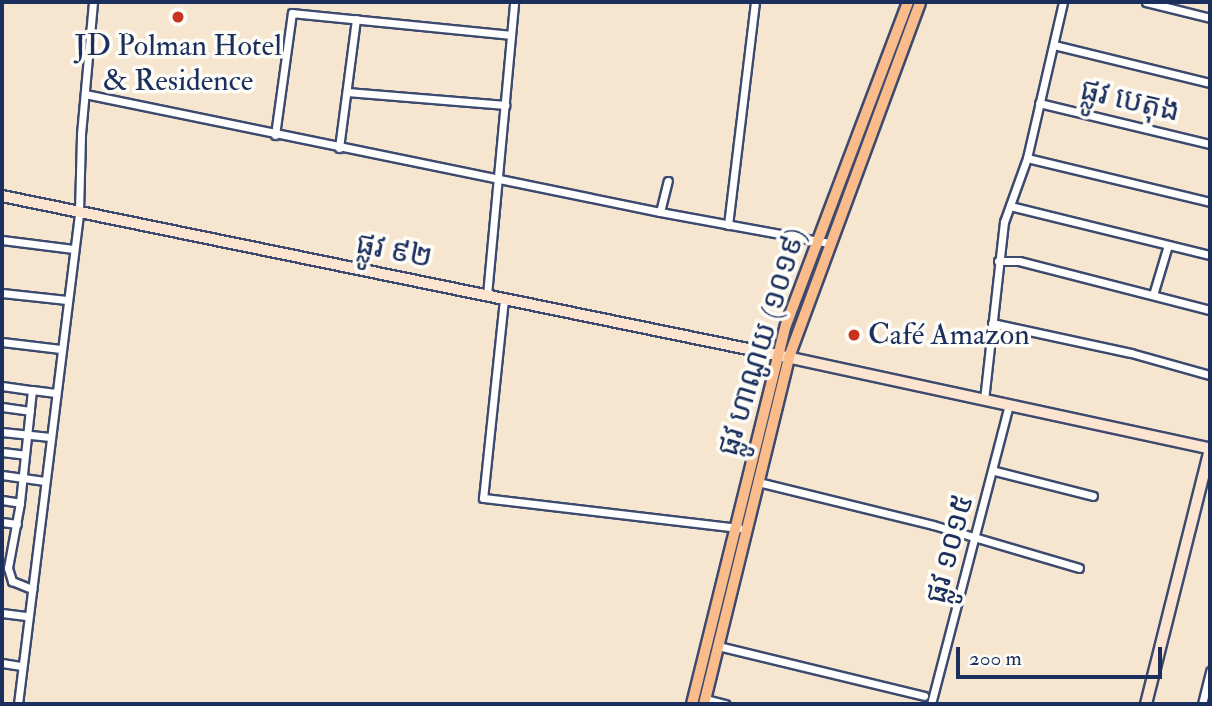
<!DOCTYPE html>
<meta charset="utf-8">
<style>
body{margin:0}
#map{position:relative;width:1212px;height:706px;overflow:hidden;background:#f6e6cf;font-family:"IM FELL Double Pica","Noto Sans Khmer",serif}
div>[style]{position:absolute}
.roads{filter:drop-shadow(2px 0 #3c4a6f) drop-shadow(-2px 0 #3c4a6f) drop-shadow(0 2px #3c4a6f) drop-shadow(0 -2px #3c4a6f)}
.street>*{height:7px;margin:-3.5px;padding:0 3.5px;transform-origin:3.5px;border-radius:3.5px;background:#fff}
.secondary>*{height:10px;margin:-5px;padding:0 5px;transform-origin:5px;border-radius:5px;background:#fde4d1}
.primary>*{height:10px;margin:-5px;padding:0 5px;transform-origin:5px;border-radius:5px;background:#fabc8b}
.dots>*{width:19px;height:19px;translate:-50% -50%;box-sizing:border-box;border:4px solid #fdfcf7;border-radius:50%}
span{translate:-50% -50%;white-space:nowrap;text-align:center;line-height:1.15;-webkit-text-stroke:7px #fdfcf7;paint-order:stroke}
.poi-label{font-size:30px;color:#1b2f5e}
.left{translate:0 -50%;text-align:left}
.street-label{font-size:30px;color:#1b2f5e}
.frame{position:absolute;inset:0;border:4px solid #1b2f5e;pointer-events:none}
.scale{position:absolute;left:956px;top:647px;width:206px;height:32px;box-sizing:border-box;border:4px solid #1b2f5e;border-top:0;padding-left:9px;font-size:21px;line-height:24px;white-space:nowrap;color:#1b2f5e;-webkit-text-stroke:5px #fdfcf7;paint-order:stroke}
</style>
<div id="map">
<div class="roads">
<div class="street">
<div style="left:1146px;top:2px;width:66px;rotate:14deg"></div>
<div style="left:1054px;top:45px;width:161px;rotate:13.7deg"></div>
<div style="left:347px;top:92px;width:159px;rotate:4.7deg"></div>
<div style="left:85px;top:94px;width:587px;rotate:11.6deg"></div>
<div style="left:660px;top:212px;width:172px;rotate:10.4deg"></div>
<div style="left:1039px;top:103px;width:176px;rotate:13.5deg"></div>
<div style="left:275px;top:135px;width:123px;rotate:-82.1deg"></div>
<div style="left:292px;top:13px;width:220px;rotate:5.7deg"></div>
<div style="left:339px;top:148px;width:130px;rotate:-82.5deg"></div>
<div style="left:1027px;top:158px;width:188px;rotate:13.5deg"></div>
<div style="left:1010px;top:206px;width:206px;rotate:13.8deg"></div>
<div style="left:660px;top:212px;width:32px;rotate:-76deg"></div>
<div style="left:728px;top:225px;width:225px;rotate:-83.1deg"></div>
<div style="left:2px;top:240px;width:72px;rotate:7.2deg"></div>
<div style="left:998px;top:261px;width:21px"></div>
<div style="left:1019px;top:261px;width:197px;rotate:14.4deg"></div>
<div style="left:2px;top:293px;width:65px;rotate:6.1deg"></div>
<div style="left:487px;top:295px;width:294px;rotate:-84.7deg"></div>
<div style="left:1153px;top:295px;width:52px;rotate:-73.3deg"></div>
<div style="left:504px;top:299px;width:200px;rotate:96deg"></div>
<div style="left:483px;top:498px;width:258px;rotate:6.7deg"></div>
<div style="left:992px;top:323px;width:142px;rotate:12.2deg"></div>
<div style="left:1131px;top:353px;width:82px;rotate:15.6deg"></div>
<div style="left:2px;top:342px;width:59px;rotate:6.8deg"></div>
<div style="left:2px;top:386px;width:30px;rotate:8deg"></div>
<div style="left:32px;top:390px;width:114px;rotate:96.1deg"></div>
<div style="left:20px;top:503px;width:66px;rotate:100.5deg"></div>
<div style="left:8px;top:568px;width:14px;rotate:73deg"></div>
<div style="left:12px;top:581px;width:22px;rotate:22deg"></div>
<div style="left:32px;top:390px;width:24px;rotate:7deg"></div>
<div style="left:984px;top:400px;width:179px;rotate:-83.6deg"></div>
<div style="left:1004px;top:222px;width:68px;rotate:-70.2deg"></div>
<div style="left:1027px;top:158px;width:160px;rotate:-77deg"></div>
<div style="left:2px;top:407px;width:28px;rotate:8deg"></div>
<div style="left:2px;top:432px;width:48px;rotate:5.9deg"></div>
<div style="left:2px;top:452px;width:23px;rotate:7deg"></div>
<div style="left:995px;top:471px;width:101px;rotate:14.3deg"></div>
<div style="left:2px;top:475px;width:43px;rotate:7.9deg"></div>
<div style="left:758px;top:482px;width:180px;rotate:13.8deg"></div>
<div style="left:933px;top:525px;width:152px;rotate:16.4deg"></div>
<div style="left:2px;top:500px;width:18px;rotate:9deg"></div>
<div style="left:2px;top:522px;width:15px;rotate:8deg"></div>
<div style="left:2px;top:613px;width:26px;rotate:7deg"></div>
<div style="left:718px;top:646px;width:212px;rotate:13.6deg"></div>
<div style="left:2px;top:663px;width:20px;rotate:9deg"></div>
<div style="left:705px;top:699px;width:21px;rotate:14deg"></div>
<div style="left:18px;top:704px;width:496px;rotate:-82.9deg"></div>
<div style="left:79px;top:212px;width:78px;rotate:-88.5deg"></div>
<div style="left:81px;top:134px;width:133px;rotate:-84.8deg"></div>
<div style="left:931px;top:704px;width:309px;rotate:-75.4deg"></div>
<div style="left:1202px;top:704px;width:34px;rotate:-76deg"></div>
</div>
<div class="secondary">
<div style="left:2px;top:196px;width:791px;rotate:11.59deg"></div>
<div style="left:777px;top:355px;width:443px;rotate:12.2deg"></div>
<div style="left:1146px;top:704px;width:263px;rotate:-75.9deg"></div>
</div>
<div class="primary">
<div style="left:692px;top:704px;width:390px;rotate:-76.1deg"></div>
<div style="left:786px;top:325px;width:345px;rotate:-69.3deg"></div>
<div style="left:704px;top:704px;width:357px;rotate:-76.2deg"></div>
<div style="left:789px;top:357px;width:378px;rotate:-69.7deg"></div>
</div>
</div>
<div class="dots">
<div style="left:178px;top:17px;background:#c8321e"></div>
<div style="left:854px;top:335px;background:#c8321e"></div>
</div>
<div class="poi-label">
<span style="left:178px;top:63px">JD Polman Hotel<br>&amp; Residence</span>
<span class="left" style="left:868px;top:335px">Café Amazon</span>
</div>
<div class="street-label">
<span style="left:1130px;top:101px;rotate:13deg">ផ្លូវ បេតុង</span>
<span style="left:394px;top:251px;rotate:11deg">ផ្លូវ ៩២</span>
<span style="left:762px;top:342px;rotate:-73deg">ផ្លូវ ហាណូយ (១០១៩)</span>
<span style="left:950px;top:549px;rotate:-75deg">ផ្លូវ ១០១៥</span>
</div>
<div class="frame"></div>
<div class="scale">200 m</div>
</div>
